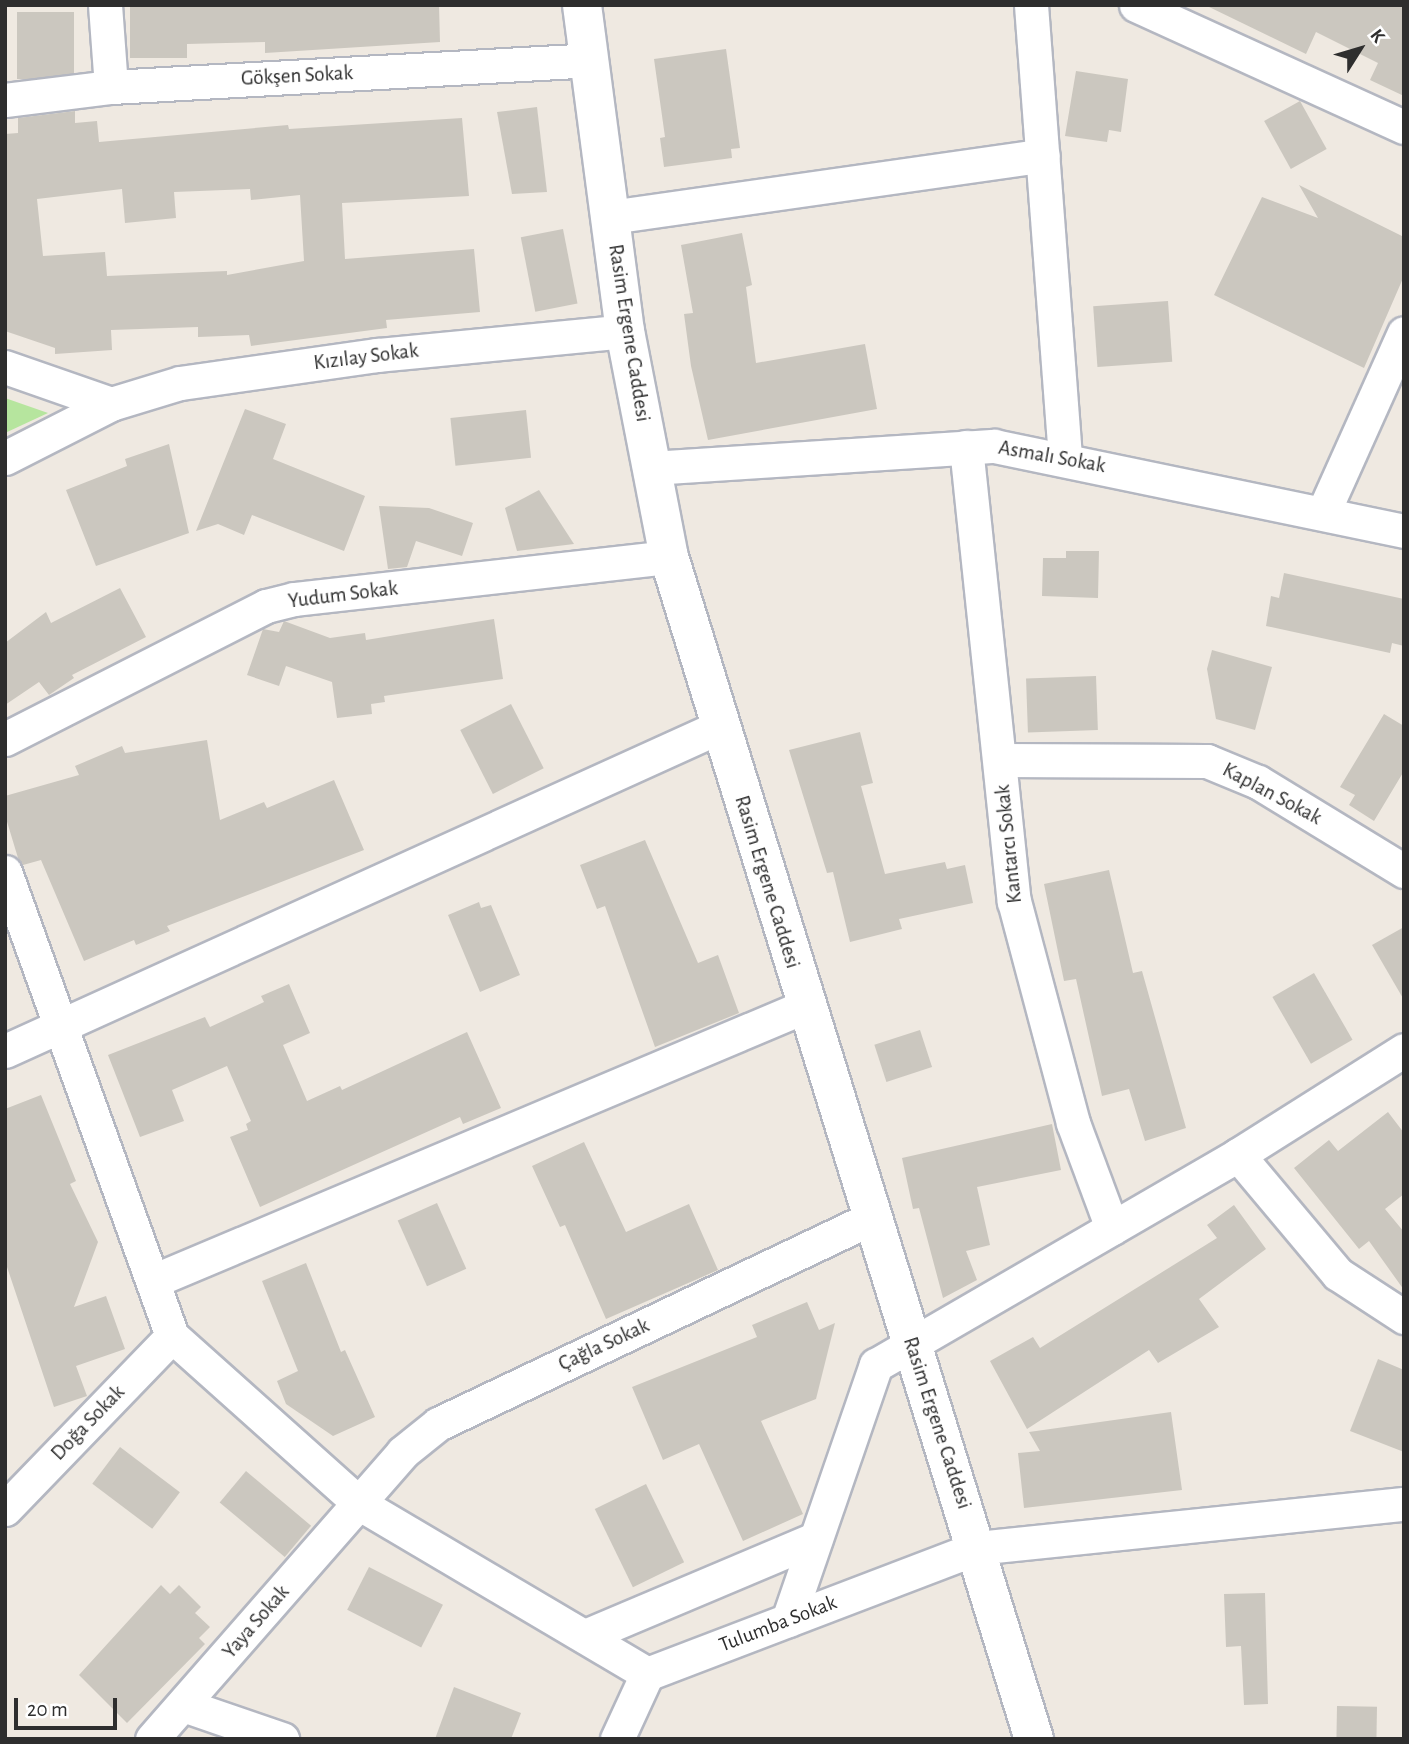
<!DOCTYPE html>
<meta charset="utf-8">
<style>
body{margin:0}
#map{position:relative;width:1409px;height:1744px;overflow:hidden;background:#efe9e1;font-family:"Alegreya Sans",sans-serif}
div>[style]{position:absolute}
.green>*{inset:0;background:#b6e59e}
.building>*{inset:0;background:#cbc7bf;transform-origin:0 0}
.roads{filter:drop-shadow(2px 0 #b4b7c1) drop-shadow(-2px 0 #b4b7c1) drop-shadow(0 2px #b4b7c1) drop-shadow(0 -2px #b4b7c1)}
.street>*{height:33px;margin:-16.5px;padding:0 16.5px;transform-origin:16.5px;border-radius:16.5px;background:#fff}
.secondary>*{height:38px;margin:-19px;padding:0 19px;transform-origin:19px;border-radius:19px;background:#fff}
span{translate:-50% -50%;white-space:nowrap;text-align:center;line-height:1.15;-webkit-text-stroke:5px #fff;paint-order:stroke}
.street-label{font-size:21px;color:#2e2e2e}
.frame{position:absolute;inset:0;border:7px solid #2e2e2e;pointer-events:none}
.north{position:absolute;left:1325px;top:14px;width:70px;height:70px;-webkit-text-stroke:5px #fff;paint-order:stroke;rotate:53deg;font-size:19px;font-weight:700;line-height:28px;text-align:center;color:#2e2e2e}
.north::after{content:'';display:block;margin:auto;width:24px;height:32px;background:#2e2e2e;clip-path:polygon(50% 0,100% 100%,50% 72%,0 100%)}
.scale{position:absolute;left:14px;top:1698px;width:103px;height:32px;box-sizing:border-box;border:4px solid #2e2e2e;border-top:0;padding-left:9px;font-size:21px;line-height:24px;white-space:nowrap;color:#2e2e2e;-webkit-text-stroke:5px #fff;paint-order:stroke}
</style>
<div id="map">
<div class="green">
<div style="clip-path:polygon(5px 398px,48px 413px,5px 433px)"></div>
</div>
<div class="building">
<div style="clip-path:polygon(130px 5px,439px 5px,440px 42px,265px 53px,265px 42px,187px 44px,187px 58px,130px 58px)"></div>
<div style="clip-path:polygon(1205px 5px,1404px 5px,1404px 96px,1370px 80px,1378px 63px,1316px 32px,1306px 54px)"></div>
<div style="left:17px;top:12px;width:57px;height:67px"></div>
<div style="clip-path:polygon(726px 49px,740px 148px,731px 149px,732px 158px,664px 167px,660px 138px,665px 137px,654px 59px)"></div>
<div style="clip-path:polygon(1076px 71px,1128px 79px,1121px 132px,1109px 130px,1107px 142px,1065px 136px)"></div>
<div style="left:1300px;top:101px;width:55px;height:41px;rotate:61deg"></div>
<div style="clip-path:polygon(537px 107px,547px 192px,512px 194px,497px 112px)"></div>
<div style="clip-path:polygon(evenodd,75px 111px,75px 123px,97px 121px,99px 142px,288px 125px,289px 129px,462px 118px,469px 196px,342px 203px,345px 259px,474px 249px,480px 312px,386px 320px,387px 328px,251px 346px,249px 335px,198px 337px,198px 327px,111px 330px,112px 350px,55px 354px,55px 348px,5px 331px,5px 134px,18px 133px,18px 118px,75px 111px,122px 189px,125px 223px,176px 218px,174px 192px,250px 189px,251px 200px,300px 195px,304px 261px,227px 275px,227px 271px,107px 276px,105px 252px,43px 256px,37px 199px,122px 189px)"></div>
<div style="clip-path:polygon(1299px 185px,1404px 237px,1404px 276px,1364px 368px,1214px 295px,1262px 197px,1318px 218px)"></div>
<div style="left:563px;top:229px;width:76px;height:43px;rotate:79deg"></div>
<div style="clip-path:polygon(742px 233px,752px 285px,746px 287px,756px 363px,865px 344px,877px 409px,708px 440px,691px 366px,684px 314px,693px 313px,681px 245px)"></div>
<div style="left:1168px;top:301px;width:61px;height:75px;rotate:86deg"></div>
<div style="clip-path:polygon(245px 409px,286px 424px,273px 459px,365px 496px,344px 551px,252px 515px,244px 535px,218px 524px,196px 531px)"></div>
<div style="left:526px;top:410px;width:48px;height:76px;rotate:84deg"></div>
<div style="clip-path:polygon(169px 444px,189px 533px,96px 566px,66px 490px,127px 466px,125px 459px)"></div>
<div style="clip-path:polygon(539px 490px,574px 544px,517px 551px,505px 508px)"></div>
<div style="clip-path:polygon(379px 506px,429px 508px,473px 523px,462px 556px,416px 541px,407px 567px,388px 569px)"></div>
<div style="clip-path:polygon(1066px 551px,1099px 551px,1098px 598px,1042px 596px,1043px 558px,1066px 558px)"></div>
<div style="clip-path:polygon(1284px 573px,1404px 599px,1404px 646px,1392px 643px,1390px 653px,1266px 626px,1271px 596px,1279px 598px)"></div>
<div style="clip-path:polygon(120px 588px,146px 637px,72px 675px,74px 678px,49px 695px,39px 682px,5px 705px,5px 643px,46px 612px,51px 623px)"></div>
<div style="clip-path:polygon(494px 619px,503px 679px,384px 696px,385px 702px,371px 704px,372px 714px,337px 718px,332px 682px,286px 666px,279px 686px,247px 675px,263px 629px,279px 632px,284px 621px,330px 638px,365px 633px,366px 640px)"></div>
<div style="clip-path:polygon(1212px 650px,1272px 667px,1255px 730px,1216px 719px,1207px 669px)"></div>
<div style="left:1096px;top:676px;width:54px;height:70px;rotate:88deg"></div>
<div style="left:511px;top:704px;width:72px;height:57px;rotate:63deg"></div>
<div style="clip-path:polygon(1384px 714px,1404px 726px,1404px 771px,1374px 821px,1349px 805px,1355px 795px,1340px 787px)"></div>
<div style="clip-path:polygon(860px 732px,873px 783px,861px 786px,885px 874px,945px 862px,947px 869px,965px 865px,973px 903px,899px 919px,902px 929px,850px 942px,833px 872px,827px 873px,789px 750px)"></div>
<div style="clip-path:polygon(207px 740px,220px 820px,264px 802px,267px 808px,334px 780px,364px 850px,167px 926px,170px 931px,136px 945px,134px 940px,84px 961px,41px 860px,23px 865px,18px 858px,5px 815px,5px 796px,79px 775px,75px 766px,122px 746px,125px 753px)"></div>
<div style="clip-path:polygon(645px 840px,698px 963px,718px 955px,739px 1013px,655px 1047px,605px 906px,597px 909px,580px 865px)"></div>
<div style="clip-path:polygon(1109px 870px,1133px 973px,1142px 971px,1186px 1128px,1145px 1141px,1129px 1089px,1102px 1096px,1076px 979px,1064px 981px,1044px 884px)"></div>
<div style="clip-path:polygon(479px 902px,481px 908px,491px 905px,520px 975px,480px 992px,448px 915px)"></div>
<div style="clip-path:polygon(1404px 927px,1404px 1000px,1372px 945px)"></div>
<div style="left:1314px;top:973px;width:77px;height:48px;rotate:60deg"></div>
<div style="clip-path:polygon(289px 984px,310px 1033px,283px 1045px,307px 1101px,340px 1086px,342px 1090px,467px 1032px,501px 1108px,463px 1124px,460px 1117px,260px 1207px,230px 1137px,248px 1130px,246px 1124px,251px 1121px,227px 1066px,172px 1090px,184px 1121px,140px 1137px,108px 1055px,205px 1017px,210px 1027px,264px 1002px,261px 996px)"></div>
<div style="left:920px;top:1030px;width:39px;height:48px;rotate:72deg"></div>
<div style="clip-path:polygon(41px 1095px,76px 1181px,70px 1184px,98px 1242px,74px 1307px,106px 1296px,125px 1349px,76px 1366px,87px 1396px,54px 1407px,5px 1261px,5px 1109px)"></div>
<div style="clip-path:polygon(1388px 1112px,1404px 1133px,1404px 1194px,1385px 1209px,1404px 1232px,1404px 1290px,1369px 1241px,1359px 1249px,1294px 1168px,1329px 1140px,1338px 1151px)"></div>
<div style="clip-path:polygon(1052px 1124px,1061px 1170px,977px 1187px,990px 1245px,966px 1251px,977px 1280px,943px 1298px,919px 1208px,913px 1209px,902px 1158px)"></div>
<div style="clip-path:polygon(584px 1142px,626px 1232px,689px 1204px,718px 1270px,606px 1319px,565px 1225px,560px 1227px,532px 1166px)"></div>
<div style="left:437px;top:1203px;width:72px;height:43px;rotate:66deg"></div>
<div style="clip-path:polygon(1234px 1205px,1266px 1249px,1199px 1299px,1219px 1327px,1158px 1363px,1149px 1350px,1027px 1429px,990px 1361px,1033px 1337px,1040px 1348px,1217px 1238px,1207px 1225px)"></div>
<div style="clip-path:polygon(306px 1263px,341px 1352px,345px 1350px,375px 1417px,333px 1436px,286px 1404px,277px 1381px,298px 1371px,262px 1281px)"></div>
<div style="clip-path:polygon(807px 1302px,819px 1330px,835px 1323px,816px 1399px,761px 1421px,803px 1514px,743px 1541px,699px 1444px,663px 1460px,632px 1387px,757px 1337px,752px 1325px)"></div>
<div style="clip-path:polygon(1378px 1359px,1404px 1370px,1404px 1452px,1350px 1431px)"></div>
<div style="clip-path:polygon(1171px 1412px,1182px 1490px,1024px 1508px,1018px 1453px,1040px 1451px,1029px 1432px)"></div>
<div style="left:120px;top:1447px;width:75px;height:46px;rotate:37deg"></div>
<div style="left:246px;top:1471px;width:85px;height:41px;rotate:40deg"></div>
<div style="left:646px;top:1484px;width:87px;height:57px;rotate:64deg"></div>
<div style="left:369px;top:1567px;width:83px;height:48px;rotate:27deg"></div>
<div style="clip-path:polygon(161px 1585px,170px 1594px,179px 1585px,201px 1607px,195px 1613px,210px 1627px,199px 1638px,205px 1644px,127px 1723px,79px 1675px)"></div>
<div style="clip-path:polygon(1265px 1593px,1268px 1704px,1244px 1705px,1241px 1646px,1226px 1647px,1224px 1594px)"></div>
<div style="clip-path:polygon(454px 1687px,521px 1713px,511px 1739px,435px 1739px)"></div>
<div style="left:1337px;top:1706px;width:40px;height:33px;rotate:1deg"></div>
</div>
<div class="roads">
<div class="street">
<div style="left:105px;top:5px;width:82px;rotate:85.8deg"></div>
<div style="left:1031px;top:5px;width:454px;rotate:85.7deg"></div>
<div style="left:1136px;top:5px;width:294px;rotate:24.5deg"></div>
<div style="left:5px;top:100px;width:107px;rotate:-7deg"></div>
<div style="left:111px;top:87px;width:480px;rotate:-3.2deg"></div>
<div style="left:610px;top:217px;width:437px;rotate:-8.1deg"></div>
<div style="left:5px;top:367px;width:112px;rotate:19.2deg"></div>
<div style="left:966px;top:447px;width:457px;rotate:84deg"></div>
<div style="left:1014px;top:901px;width:230px;rotate:75.1deg"></div>
<div style="left:1073px;top:1123px;width:112px;rotate:69.6deg"></div>
<div style="left:5px;top:458px;width:119px;rotate:-27deg"></div>
<div style="left:111px;top:404px;width:72px;rotate:-16.9deg"></div>
<div style="left:180px;top:383px;width:199px;rotate:-8.1deg"></div>
<div style="left:377px;top:355px;width:249px;rotate:-5.5deg"></div>
<div style="left:652px;top:468px;width:343px;rotate:-3.7deg"></div>
<div style="left:994px;top:446px;width:419px;rotate:11.7deg"></div>
<div style="left:1323px;top:513px;width:197px;rotate:-65.8deg"></div>
<div style="left:5px;top:739px;width:293px;rotate:-27deg"></div>
<div style="left:266px;top:606px;width:29px;rotate:-14deg"></div>
<div style="left:294px;top:599px;width:377px;rotate:-6.4deg"></div>
<div style="left:1001px;top:760px;width:206px;rotate:0.3deg"></div>
<div style="left:1207px;top:761px;width:55px;rotate:22.4deg"></div>
<div style="left:1258px;top:782px;width:171px;rotate:31.4deg"></div>
<div style="left:5px;top:872px;width:493px;rotate:70.2deg"></div>
<div style="left:172px;top:1336px;width:252px;rotate:41.8deg"></div>
<div style="left:360px;top:1504px;width:334px;rotate:30.6deg"></div>
<div style="left:5px;top:1051px;width:784px;rotate:-24.41deg"></div>
<div style="left:1238px;top:1155px;width:155px;rotate:50deg"></div>
<div style="left:1338px;top:1274px;width:79px;rotate:33.1deg"></div>
<div style="left:153px;top:1281px;width:709px;rotate:-22.84deg"></div>
<div style="left:5px;top:1509px;width:240px;rotate:-46deg"></div>
<div style="left:788px;top:1620px;width:270px;rotate:-71deg"></div>
<div style="left:876px;top:1365px;width:419px;rotate:-30.1deg"></div>
<div style="left:1238px;top:1155px;width:196px;rotate:-32.3deg"></div>
<div style="left:585px;top:1636px;width:250px;rotate:-22.9deg"></div>
<div style="left:183px;top:1705px;width:105px;rotate:19deg"></div>
<div style="left:152px;top:1739px;width:381px;rotate:-48.8deg"></div>
<div style="left:403px;top:1452px;width:45px;rotate:-38.7deg"></div>
<div style="left:438px;top:1424px;width:480px;rotate:-25.4deg"></div>
<div style="left:617px;top:1739px;width:72px;rotate:-65.2deg"></div>
<div style="left:647px;top:1674px;width:353px;rotate:-20.9deg"></div>
<div style="left:977px;top:1548px;width:429px;rotate:-5.9deg"></div>
</div>
<div class="secondary">
<div style="left:582px;top:5px;width:329px;rotate:82.5deg"></div>
<div style="left:625px;top:331px;width:230px;rotate:79deg"></div>
<div style="left:669px;top:557px;width:1237px;rotate:72.84deg"></div>
</div>
</div>
<div class="street-label">
<span style="left:297px;top:76px;rotate:-3deg">Gökşen Sokak</span>
<span style="left:629px;top:333px;rotate:81deg">Rasim Ergene Caddesi</span>
<span style="left:366px;top:357px;rotate:-7deg">Kızılay Sokak</span>
<span style="left:1052px;top:457px;rotate:10deg">Asmalı Sokak</span>
<span style="left:343px;top:595px;rotate:-7deg">Yudum Sokak</span>
<span style="left:1272px;top:794px;rotate:28deg">Kaplan Sokak</span>
<span style="left:1009px;top:844px;rotate:-96deg">Kantarcı Sokak</span>
<span style="left:767px;top:882px;rotate:73deg">Rasim Ergene Caddesi</span>
<span style="left:604px;top:1345px;rotate:-25deg">Çağla Sokak</span>
<span style="left:88px;top:1423px;rotate:-46deg">Doğa Sokak</span>
<span style="left:937px;top:1423px;rotate:72deg">Rasim Ergene Caddesi</span>
<span style="left:256px;top:1622px;rotate:-49deg">Yaya Sokak</span>
<span style="left:778px;top:1624px;rotate:-21deg">Tulumba Sokak</span>
</div>
<div class="frame"></div>
<div class="north">K</div>
<div class="scale">20 m</div>
</div>
